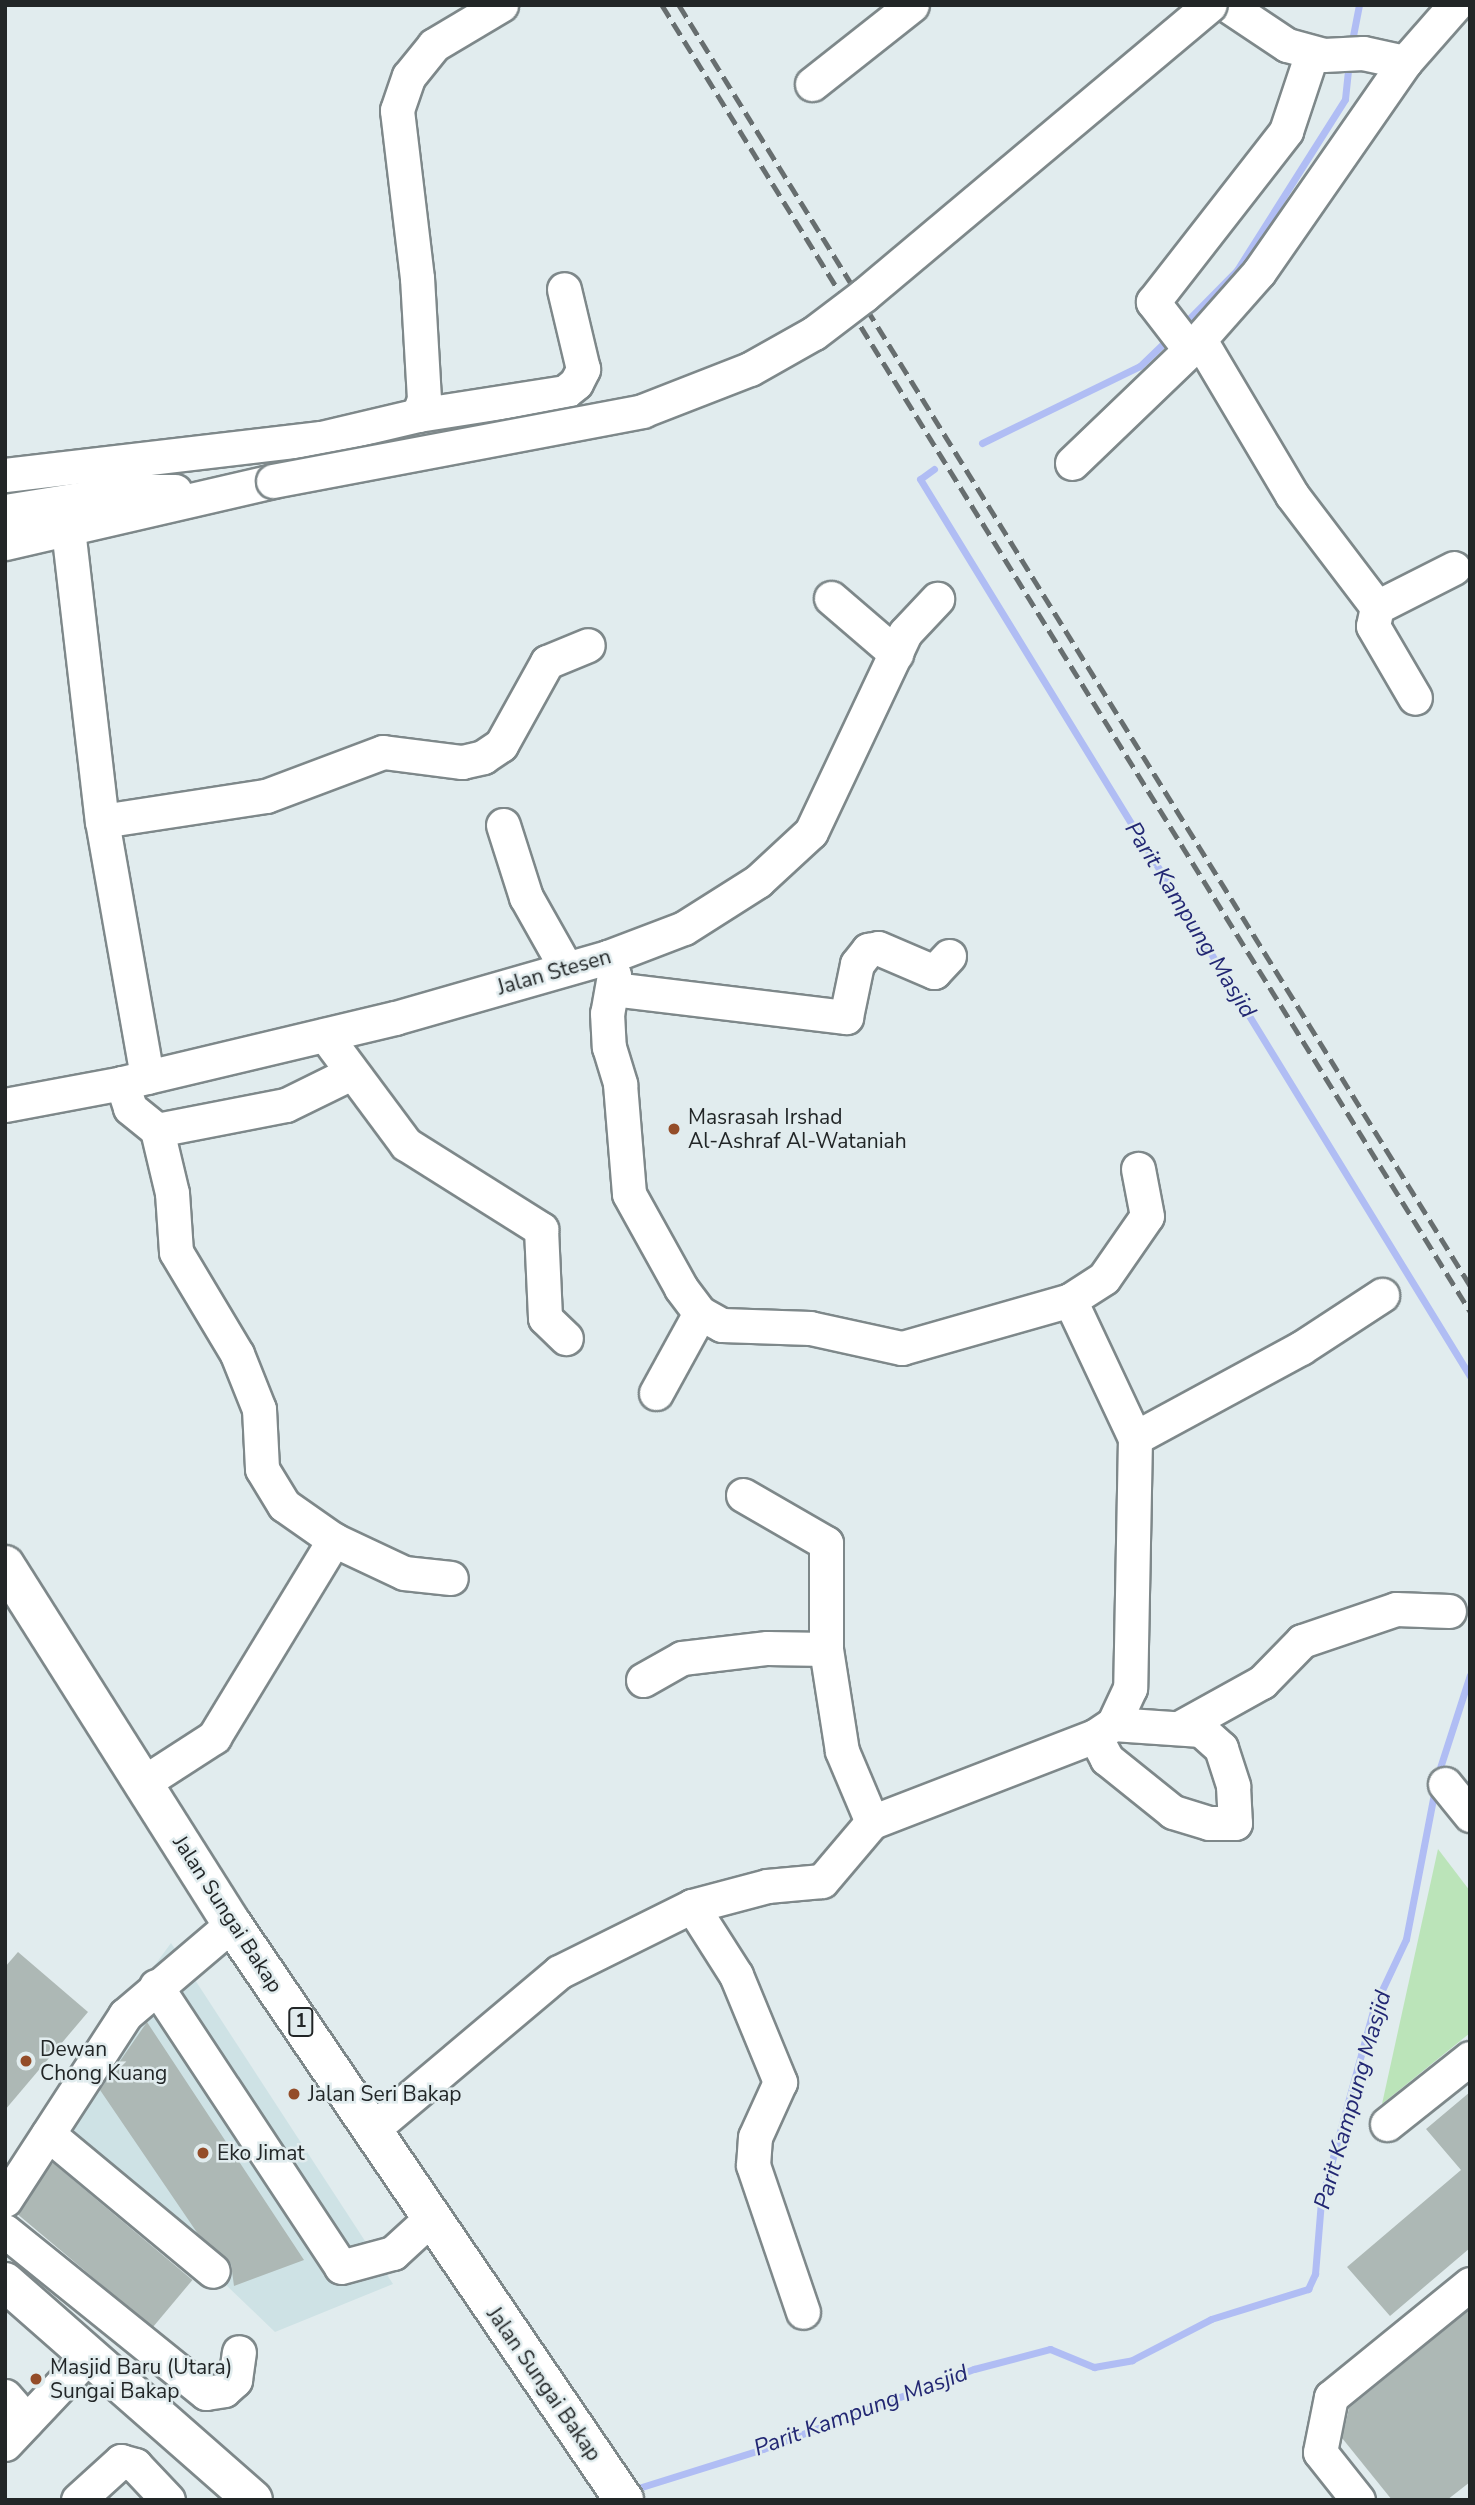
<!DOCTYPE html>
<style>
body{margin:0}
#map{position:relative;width:1475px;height:2505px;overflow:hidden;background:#e1ecee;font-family:"Nunito Sans",sans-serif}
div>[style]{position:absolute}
.built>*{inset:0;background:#cee2e5}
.green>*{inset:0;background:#bbe4b9}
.stream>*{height:7px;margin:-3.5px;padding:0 3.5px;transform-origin:3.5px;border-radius:3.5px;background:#b0bdf4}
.building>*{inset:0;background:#adb8b5;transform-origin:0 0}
.roads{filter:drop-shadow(2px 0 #7e888a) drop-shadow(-2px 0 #7e888a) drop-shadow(0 2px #7e888a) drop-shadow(0 -2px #7e888a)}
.minor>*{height:33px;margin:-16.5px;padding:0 16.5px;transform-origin:16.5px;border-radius:16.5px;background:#fff}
.major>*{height:38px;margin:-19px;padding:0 19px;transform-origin:19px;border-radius:19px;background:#fff}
.highway>*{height:38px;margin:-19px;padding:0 19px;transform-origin:19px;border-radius:19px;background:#fff}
.rail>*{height:5px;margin-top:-2.5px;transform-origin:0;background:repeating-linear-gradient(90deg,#676e6f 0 14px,transparent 0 21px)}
.bridges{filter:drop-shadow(2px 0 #7e888a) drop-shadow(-2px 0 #7e888a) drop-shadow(0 2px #7e888a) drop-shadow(0 -2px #7e888a)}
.minor-bridge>*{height:33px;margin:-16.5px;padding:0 16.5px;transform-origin:16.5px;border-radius:16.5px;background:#fff}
.dots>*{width:19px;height:19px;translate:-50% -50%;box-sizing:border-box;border:4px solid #e1ecee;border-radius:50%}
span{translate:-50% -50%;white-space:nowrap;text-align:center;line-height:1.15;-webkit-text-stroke:5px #e1ecee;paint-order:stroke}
.shield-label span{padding:2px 5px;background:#e1ecee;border:2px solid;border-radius:5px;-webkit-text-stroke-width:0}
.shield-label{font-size:19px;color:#222627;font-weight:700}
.street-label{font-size:21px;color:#222627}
.poi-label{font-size:21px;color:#222627}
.left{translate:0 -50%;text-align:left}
.water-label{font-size:23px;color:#222773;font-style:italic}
.frame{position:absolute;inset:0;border:7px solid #222627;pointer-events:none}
</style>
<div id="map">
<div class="built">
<div style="clip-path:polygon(171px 1943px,393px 2284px,275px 2332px,47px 2113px)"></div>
</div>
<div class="green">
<div style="clip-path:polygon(1438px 1849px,1470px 1891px,1470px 2033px,1382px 2104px)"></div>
</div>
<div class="stream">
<div style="left:1351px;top:46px;width:42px;rotate:-79deg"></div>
<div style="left:1183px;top:325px;width:77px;rotate:-45.5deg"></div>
<div style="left:1237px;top:270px;width:202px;rotate:-57.7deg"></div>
<div style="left:1345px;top:99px;width:38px;rotate:-84deg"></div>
<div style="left:982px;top:443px;width:176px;rotate:-26deg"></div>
<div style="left:1140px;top:366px;width:40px;rotate:-44deg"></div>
<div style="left:934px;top:469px;width:17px;rotate:144deg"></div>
<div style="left:920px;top:479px;width:1052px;rotate:58.49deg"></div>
<div style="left:1437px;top:1777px;width:107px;rotate:-72.1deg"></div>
<div style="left:632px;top:2490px;width:137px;rotate:-17.4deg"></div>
<div style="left:763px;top:2449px;width:226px;rotate:-20.8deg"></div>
<div style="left:974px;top:2369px;width:79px;rotate:-14.7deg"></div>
<div style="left:1050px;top:2349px;width:48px;rotate:22.2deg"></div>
<div style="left:1094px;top:2367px;width:39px;rotate:-10deg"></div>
<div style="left:1132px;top:2360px;width:89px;rotate:-27.4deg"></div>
<div style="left:1211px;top:2319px;width:102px;rotate:-17.2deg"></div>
<div style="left:1308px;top:2289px;width:17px;rotate:-65deg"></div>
<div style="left:1315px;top:2274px;width:73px;rotate:-85.3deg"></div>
<div style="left:1321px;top:2201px;width:201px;rotate:-74.7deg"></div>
<div style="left:1374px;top:2007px;width:75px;rotate:-64.8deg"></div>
<div style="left:1406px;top:1939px;width:154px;rotate:-79.1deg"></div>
</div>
<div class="building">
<div style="clip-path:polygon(18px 1952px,88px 2012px,5px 2110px,5px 1967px)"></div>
<div style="clip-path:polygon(147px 2022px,304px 2260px,234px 2286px,231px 2264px,198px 2234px,100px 2090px)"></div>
<div style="clip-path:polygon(1470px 2092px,1470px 2248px,1390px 2316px,1347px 2267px,1461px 2170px,1426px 2129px)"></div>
<div style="left:53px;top:2163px;width:182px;height:62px;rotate:40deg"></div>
<div style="clip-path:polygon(1470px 2309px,1470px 2482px,1447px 2500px,1392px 2500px,1342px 2438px,1349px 2408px)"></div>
</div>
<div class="roads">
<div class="minor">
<div style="left:1227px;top:5px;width:72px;rotate:33.7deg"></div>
<div style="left:1287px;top:45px;width:38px;rotate:15deg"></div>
<div style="left:1324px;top:55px;width:39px;rotate:-3deg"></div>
<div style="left:1363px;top:53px;width:43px;rotate:12.1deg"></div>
<div style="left:812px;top:84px;width:127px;rotate:-38.3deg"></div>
<div style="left:1200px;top:340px;width:180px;rotate:59.3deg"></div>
<div style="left:1292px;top:495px;width:141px;rotate:52.8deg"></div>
<div style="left:1377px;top:607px;width:86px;rotate:-26.9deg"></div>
<div style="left:1190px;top:350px;width:61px;rotate:-127.6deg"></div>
<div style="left:1153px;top:302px;width:217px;rotate:-52.1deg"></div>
<div style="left:1286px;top:131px;width:82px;rotate:-71.6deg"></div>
<div style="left:418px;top:415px;width:149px;rotate:-8.9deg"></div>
<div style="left:565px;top:392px;width:14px;rotate:-39deg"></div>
<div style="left:576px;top:383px;width:16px;rotate:-63deg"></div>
<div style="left:583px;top:369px;width:82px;rotate:-103.4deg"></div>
<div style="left:1072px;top:463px;width:163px;rotate:-43.8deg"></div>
<div style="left:1190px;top:350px;width:104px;rotate:-48.5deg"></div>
<div style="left:1259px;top:272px;width:256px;rotate:-55.2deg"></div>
<div style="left:1405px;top:62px;width:76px;rotate:-48.7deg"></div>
<div style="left:5px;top:475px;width:318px;rotate:-6.7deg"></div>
<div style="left:321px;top:438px;width:100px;rotate:-13.3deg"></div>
<div style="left:418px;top:415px;width:17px;rotate:-69deg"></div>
<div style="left:424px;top:399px;width:121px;rotate:-93.3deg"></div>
<div style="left:417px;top:278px;width:169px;rotate:-96.8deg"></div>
<div style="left:397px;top:110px;width:36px;rotate:-71deg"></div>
<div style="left:409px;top:76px;width:40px;rotate:-51deg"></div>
<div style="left:434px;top:45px;width:78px;rotate:-30.8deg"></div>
<div style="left:5px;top:511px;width:127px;rotate:-9.1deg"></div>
<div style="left:130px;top:491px;width:45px"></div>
<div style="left:68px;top:529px;width:294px;rotate:83.4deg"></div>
<div style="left:102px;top:821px;width:260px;rotate:80deg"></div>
<div style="left:5px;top:543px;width:275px;rotate:-13deg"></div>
<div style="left:831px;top:598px;width:86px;rotate:40.7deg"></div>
<div style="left:1377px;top:607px;width:19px;rotate:102deg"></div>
<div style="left:1373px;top:626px;width:83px;rotate:59.7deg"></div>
<div style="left:102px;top:821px;width:166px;rotate:-8.7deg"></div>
<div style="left:266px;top:796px;width:125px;rotate:-20.6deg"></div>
<div style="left:383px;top:752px;width:80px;rotate:7.2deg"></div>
<div style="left:462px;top:762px;width:22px;rotate:-13deg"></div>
<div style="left:483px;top:757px;width:22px;rotate:-34deg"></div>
<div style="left:501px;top:745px;width:95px;rotate:-61deg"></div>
<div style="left:547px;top:662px;width:44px;rotate:-22.5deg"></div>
<div style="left:503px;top:825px;width:76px;rotate:72.3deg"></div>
<div style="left:526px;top:897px;width:81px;rotate:60.6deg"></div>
<div style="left:608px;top:957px;width:19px;rotate:72deg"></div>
<div style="left:614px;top:975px;width:39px;rotate:100deg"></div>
<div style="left:607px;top:1013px;width:34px;rotate:87deg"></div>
<div style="left:609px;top:1047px;width:39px;rotate:73deg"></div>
<div style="left:620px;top:1084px;width:110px;rotate:85.3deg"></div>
<div style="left:629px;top:1194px;width:107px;rotate:61deg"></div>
<div style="left:681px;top:1288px;width:31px;rotate:53deg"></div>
<div style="left:700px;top:1313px;width:25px;rotate:29deg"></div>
<div style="left:722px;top:1325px;width:88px;rotate:2deg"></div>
<div style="left:810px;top:1328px;width:94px;rotate:12.3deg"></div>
<div style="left:902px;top:1348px;width:175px;rotate:-15.9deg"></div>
<div style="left:1070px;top:1300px;width:40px;rotate:-32.9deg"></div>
<div style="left:1104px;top:1278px;width:75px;rotate:-55.3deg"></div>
<div style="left:1147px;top:1216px;width:48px;rotate:-100.8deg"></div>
<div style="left:613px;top:989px;width:235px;rotate:6.9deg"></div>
<div style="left:846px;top:1017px;width:54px;rotate:-78.3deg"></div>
<div style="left:857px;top:964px;width:18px;rotate:-52deg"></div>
<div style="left:868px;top:950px;width:10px;rotate:-11deg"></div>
<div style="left:878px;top:948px;width:61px;rotate:23.2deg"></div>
<div style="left:934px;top:972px;width:22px;rotate:-47deg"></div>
<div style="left:325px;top:1035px;width:136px;rotate:53.4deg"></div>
<div style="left:406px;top:1144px;width:160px;rotate:32.2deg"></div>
<div style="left:541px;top:1229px;width:89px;rotate:87.4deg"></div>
<div style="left:545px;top:1318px;width:29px;rotate:44deg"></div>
<div style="left:122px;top:1083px;width:26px;rotate:72deg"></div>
<div style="left:130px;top:1108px;width:35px;rotate:39deg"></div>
<div style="left:157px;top:1130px;width:131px;rotate:-11deg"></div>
<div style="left:286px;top:1105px;width:70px;rotate:-26.2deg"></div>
<div style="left:5px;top:1105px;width:119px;rotate:-10.6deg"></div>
<div style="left:122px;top:1083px;width:281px;rotate:-13.4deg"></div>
<div style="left:395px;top:1018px;width:222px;rotate:-16deg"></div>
<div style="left:608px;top:957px;width:81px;rotate:-20.9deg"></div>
<div style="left:684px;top:928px;width:88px;rotate:-32.4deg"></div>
<div style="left:758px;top:881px;width:72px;rotate:-42.8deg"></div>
<div style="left:811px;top:832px;width:220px;rotate:-64.7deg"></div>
<div style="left:905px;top:633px;width:47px;rotate:-46.7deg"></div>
<div style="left:157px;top:1130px;width:65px;rotate:76.6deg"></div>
<div style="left:172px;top:1193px;width:59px;rotate:86.1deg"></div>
<div style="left:176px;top:1252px;width:119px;rotate:59.1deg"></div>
<div style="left:237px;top:1354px;width:59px;rotate:68.2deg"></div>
<div style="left:259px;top:1409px;width:60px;rotate:87.1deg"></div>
<div style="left:262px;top:1469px;width:42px;rotate:58.6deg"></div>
<div style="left:284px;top:1505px;width:61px;rotate:35deg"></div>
<div style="left:334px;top:1540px;width:77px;rotate:25.2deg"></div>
<div style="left:404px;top:1573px;width:47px;rotate:6.1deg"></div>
<div style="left:1070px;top:1300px;width:153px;rotate:64.8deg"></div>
<div style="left:1135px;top:1438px;width:250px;rotate:91.1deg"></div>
<div style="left:1130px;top:1688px;width:40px;rotate:115deg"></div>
<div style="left:656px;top:1393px;width:91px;rotate:-61.2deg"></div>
<div style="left:1135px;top:1438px;width:189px;rotate:-28.5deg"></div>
<div style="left:1301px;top:1348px;width:97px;rotate:-33.2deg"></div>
<div style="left:743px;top:1495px;width:96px;rotate:30deg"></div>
<div style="left:826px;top:1543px;width:106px;rotate:90deg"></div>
<div style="left:826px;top:1649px;width:103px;rotate:81.1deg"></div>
<div style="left:842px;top:1751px;width:77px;rotate:67.1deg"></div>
<div style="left:643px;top:1680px;width:45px;rotate:-29.4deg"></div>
<div style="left:682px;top:1658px;width:86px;rotate:-6.7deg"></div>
<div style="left:767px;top:1648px;width:59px;rotate:1deg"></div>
<div style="left:1179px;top:1728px;width:95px;rotate:-29deg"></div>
<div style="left:1262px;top:1682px;width:57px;rotate:-45.7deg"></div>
<div style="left:1302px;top:1641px;width:99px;rotate:-18.8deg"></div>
<div style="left:1396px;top:1609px;width:53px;rotate:2.2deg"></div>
<div style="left:143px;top:1783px;width:85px;rotate:-32.9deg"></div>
<div style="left:214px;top:1737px;width:231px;rotate:-58.7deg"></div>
<div style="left:1445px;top:1784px;width:40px;rotate:51deg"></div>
<div style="left:692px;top:1906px;width:82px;rotate:57.5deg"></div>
<div style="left:736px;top:1975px;width:116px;rotate:67.6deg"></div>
<div style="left:780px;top:2082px;width:60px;rotate:114.4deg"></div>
<div style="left:755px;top:2137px;width:28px;rotate:94deg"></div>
<div style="left:753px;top:2165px;width:155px;rotate:71.2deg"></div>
<div style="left:156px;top:1986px;width:336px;rotate:56.6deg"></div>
<div style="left:341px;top:2267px;width:54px;rotate:-15.1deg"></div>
<div style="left:393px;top:2253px;width:52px;rotate:-42.6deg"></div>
<div style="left:1387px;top:2124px;width:106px;rotate:-38.5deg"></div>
<div style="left:374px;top:2128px;width:242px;rotate:-40.1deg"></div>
<div style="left:559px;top:1972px;width:148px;rotate:-26.4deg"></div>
<div style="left:692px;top:1906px;width:78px;rotate:-14.9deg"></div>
<div style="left:767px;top:1886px;width:55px;rotate:-5.2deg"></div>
<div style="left:822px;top:1881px;width:77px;rotate:-49.7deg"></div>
<div style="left:872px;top:1822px;width:239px;rotate:-21.1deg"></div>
<div style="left:1095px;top:1736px;width:22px;rotate:-34deg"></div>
<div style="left:1113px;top:1724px;width:88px;rotate:3.9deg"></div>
<div style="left:1201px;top:1730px;width:27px;rotate:42deg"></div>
<div style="left:1221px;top:1748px;width:40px;rotate:72deg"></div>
<div style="left:1233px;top:1786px;width:37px;rotate:87deg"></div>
<div style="left:1235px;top:1823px;width:26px;rotate:180deg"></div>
<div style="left:1209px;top:1823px;width:38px;rotate:-163deg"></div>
<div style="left:1173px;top:1812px;width:85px;rotate:-141.2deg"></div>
<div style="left:1107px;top:1759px;width:26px;rotate:-118deg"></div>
<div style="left:48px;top:2134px;width:214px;rotate:39.7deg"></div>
<div style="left:5px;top:2200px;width:221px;rotate:-57deg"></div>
<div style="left:125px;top:2015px;width:140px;rotate:-40.4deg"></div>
<div style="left:5px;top:2231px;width:258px;rotate:38.9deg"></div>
<div style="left:206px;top:2393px;width:18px;rotate:-9deg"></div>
<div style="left:224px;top:2390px;width:15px;rotate:-42deg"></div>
<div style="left:235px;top:2380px;width:28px;rotate:-82deg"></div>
<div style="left:5px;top:2396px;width:33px;rotate:49deg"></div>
<div style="left:5px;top:2444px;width:122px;rotate:-46.7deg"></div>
<div style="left:78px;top:2500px;width:58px;rotate:-42.2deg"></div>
<div style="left:121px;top:2461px;width:15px;rotate:16deg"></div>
<div style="left:135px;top:2465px;width:48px;rotate:46.7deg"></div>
<div style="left:1358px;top:2500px;width:61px;rotate:-128.4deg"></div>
<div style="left:1320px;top:2452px;width:56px;rotate:-78.7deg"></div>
<div style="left:1331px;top:2397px;width:179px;rotate:-39.1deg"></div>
</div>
<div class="major">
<div style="left:5px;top:2282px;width:330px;rotate:41.3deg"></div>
</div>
<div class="highway">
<div style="left:5px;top:1565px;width:425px;rotate:57.7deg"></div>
<div style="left:232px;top:1924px;width:697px;rotate:55.76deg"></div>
</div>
</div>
<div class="rail">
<div style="left:662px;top:5px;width:1536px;rotate:58.26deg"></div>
<div style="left:679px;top:5px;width:1505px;rotate:58.29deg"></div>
</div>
<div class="bridges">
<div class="minor-bridge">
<div style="left:273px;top:481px;width:376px;rotate:-10.7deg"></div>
<div style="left:642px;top:411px;width:116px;rotate:-21.3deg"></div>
<div style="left:750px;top:369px;width:73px;rotate:-29.4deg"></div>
<div style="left:814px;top:333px;width:63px;rotate:-37.2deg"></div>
<div style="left:864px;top:295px;width:451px;rotate:-40deg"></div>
</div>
</div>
<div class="dots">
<div style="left:674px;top:1129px;background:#944d29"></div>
<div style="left:26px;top:2061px;background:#944d29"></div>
<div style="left:294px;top:2094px;background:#944d29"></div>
<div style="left:203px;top:2153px;background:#944d29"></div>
<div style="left:36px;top:2379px;background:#944d29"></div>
</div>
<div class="shield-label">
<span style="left:301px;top:2022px">1</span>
</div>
<div class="street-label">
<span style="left:554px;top:972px;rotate:-16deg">Jalan Stesen</span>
<span style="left:228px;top:1914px;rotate:57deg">Jalan Sungai Bakap</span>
<span style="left:544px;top:2384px;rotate:55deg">Jalan Sungai Bakap</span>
</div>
<div class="poi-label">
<span class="left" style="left:688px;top:1129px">Masrasah Irshad<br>Al-Ashraf Al-Wataniah</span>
<span class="left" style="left:40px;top:2061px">Dewan<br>Chong Kuang</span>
<span class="left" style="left:308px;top:2094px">Jalan Seri Bakap</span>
<span class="left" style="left:217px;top:2153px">Eko Jimat</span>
<span class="left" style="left:50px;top:2379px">Masjid Baru (Utara)<br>Sungai Bakap</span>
</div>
<div class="water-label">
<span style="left:1190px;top:920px;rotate:58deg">Parit Kampung Masjid</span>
<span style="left:1353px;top:2100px;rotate:-74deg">Parit Kampung Masjid</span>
<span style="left:861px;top:2411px;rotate:-20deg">Parit Kampung Masjid</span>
</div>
<div class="frame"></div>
</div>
